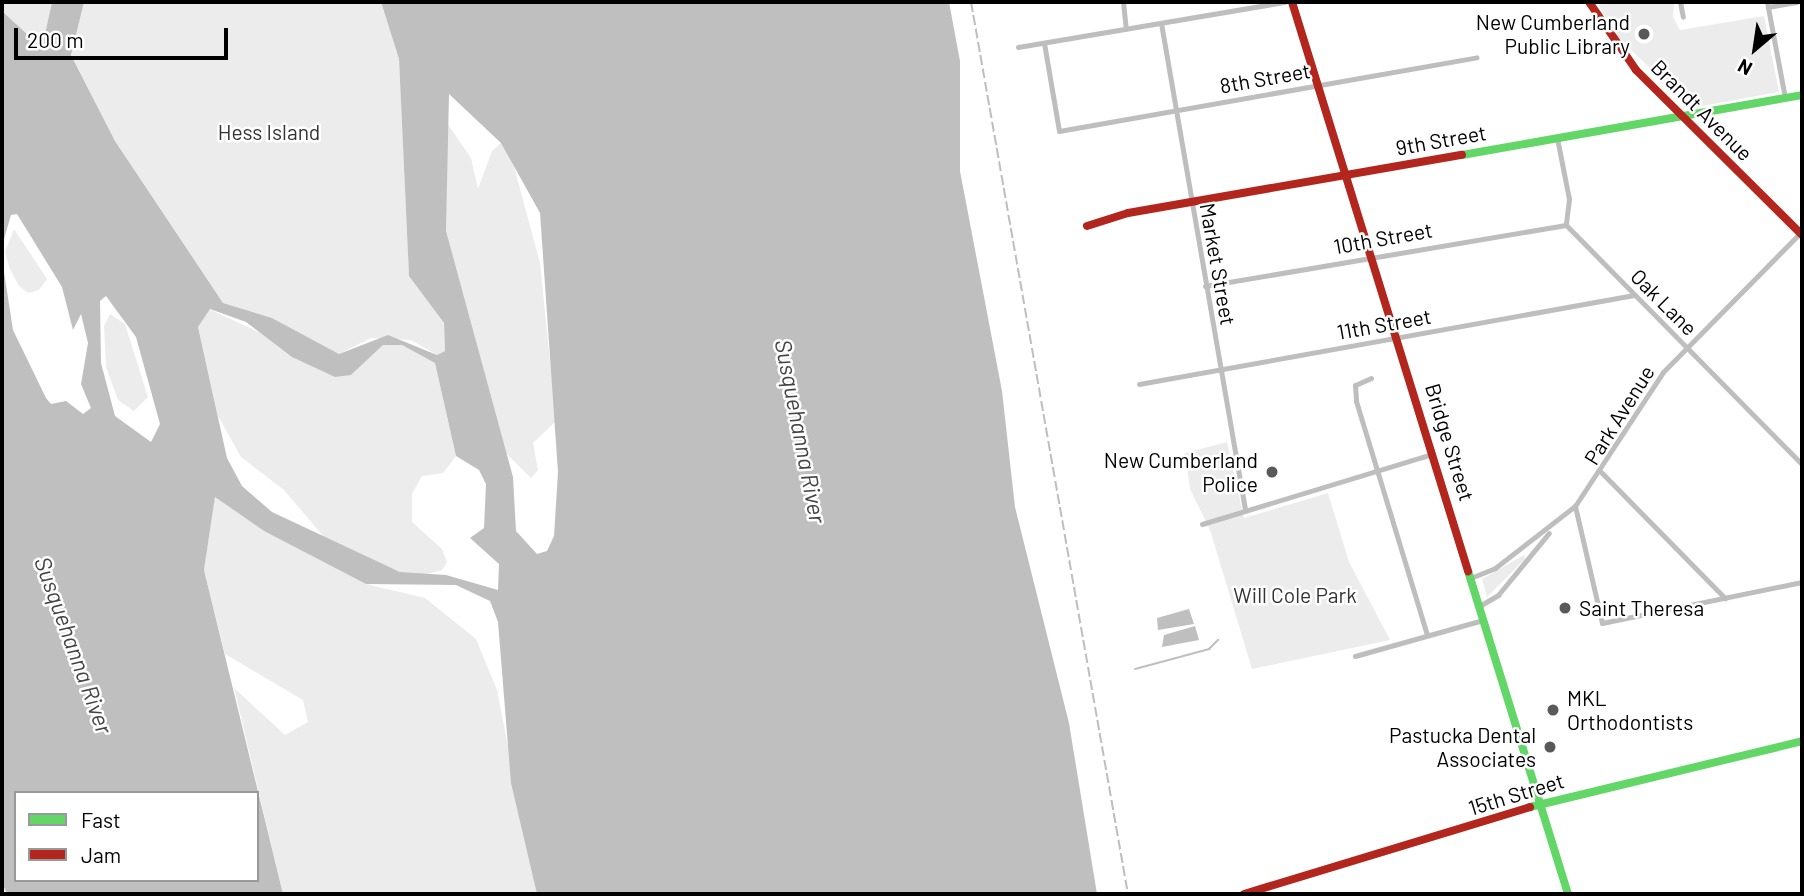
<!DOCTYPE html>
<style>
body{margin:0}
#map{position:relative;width:1804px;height:896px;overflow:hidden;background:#fff;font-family:Barlow,sans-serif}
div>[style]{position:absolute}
.green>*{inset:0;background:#ececec}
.water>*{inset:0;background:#bfbfbf}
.stream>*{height:2px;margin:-1px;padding:0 1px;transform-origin:1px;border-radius:1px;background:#bfbfbf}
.street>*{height:5px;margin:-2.5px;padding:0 2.5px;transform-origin:2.5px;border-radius:2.5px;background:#bebebe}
.fast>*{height:8px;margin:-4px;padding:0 4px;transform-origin:4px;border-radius:4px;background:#63d668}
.jam>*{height:8px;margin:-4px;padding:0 4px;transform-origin:4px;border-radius:4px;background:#b3261e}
.rail>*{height:2px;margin-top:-1px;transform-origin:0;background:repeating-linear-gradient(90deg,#bebebe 0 10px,transparent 0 13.5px)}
.dots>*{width:19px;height:19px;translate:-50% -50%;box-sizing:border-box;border:4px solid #fff;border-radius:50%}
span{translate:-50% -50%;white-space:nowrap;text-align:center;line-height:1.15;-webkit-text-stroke:5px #fff;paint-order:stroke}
.poi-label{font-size:21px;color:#000}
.right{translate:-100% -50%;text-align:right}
.left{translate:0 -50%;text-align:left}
.street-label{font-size:21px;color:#000}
.park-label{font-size:21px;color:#333}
.water-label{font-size:23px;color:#444;font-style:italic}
.frame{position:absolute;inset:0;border:4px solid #000;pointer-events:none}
.legend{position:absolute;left:14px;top:791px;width:245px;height:91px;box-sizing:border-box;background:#fff;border:2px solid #999;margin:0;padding:9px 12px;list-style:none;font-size:21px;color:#000}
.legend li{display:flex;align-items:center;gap:14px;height:35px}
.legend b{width:35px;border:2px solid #999}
.north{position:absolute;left:1720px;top:14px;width:70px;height:70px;-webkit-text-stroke:5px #fff;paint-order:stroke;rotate:209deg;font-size:19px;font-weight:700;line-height:28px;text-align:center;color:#000}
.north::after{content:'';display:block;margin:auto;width:24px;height:32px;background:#000;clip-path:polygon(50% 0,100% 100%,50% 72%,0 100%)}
.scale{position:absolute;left:14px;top:28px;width:214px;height:32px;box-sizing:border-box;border:4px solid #000;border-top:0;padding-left:9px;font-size:21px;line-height:24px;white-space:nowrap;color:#000;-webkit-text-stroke:5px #fff;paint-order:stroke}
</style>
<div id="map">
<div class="green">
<div style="clip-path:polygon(2px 2px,52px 2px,42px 48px,2px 11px)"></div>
<div style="clip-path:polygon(84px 2px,381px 2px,399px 59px,409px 276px,444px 323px,445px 351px,437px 355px,411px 340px,371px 338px,339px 354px,272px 318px,223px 303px,115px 141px,71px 54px)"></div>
<div style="clip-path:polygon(1603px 2px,1674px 2px,1673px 17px,1680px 30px,1764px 16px,1779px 92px,1691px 108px,1618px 37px,1599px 6px)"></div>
<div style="clip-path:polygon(447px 123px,471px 158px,478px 189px,492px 151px,501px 143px,512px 159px,540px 263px,556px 421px,533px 443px,538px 470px,531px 478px,505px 452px,460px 299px,446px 231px)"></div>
<div style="clip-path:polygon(14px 229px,47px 279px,39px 290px,28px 293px,19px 286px,10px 269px,5px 252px)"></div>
<div style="clip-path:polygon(209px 309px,351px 375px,383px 345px,402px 345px,435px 363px,456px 456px,443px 473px,422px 476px,412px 494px,412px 522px,442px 549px,447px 562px,442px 570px,420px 576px,400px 572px,324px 537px,284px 490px,241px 457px,218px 416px,198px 327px)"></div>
<div style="clip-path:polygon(110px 314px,125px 324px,148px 397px,134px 411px,118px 400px,106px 367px,104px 326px)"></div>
<div style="clip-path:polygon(1227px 442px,1244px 518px,1328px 493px,1349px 562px,1390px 640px,1252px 669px,1210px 530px,1190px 489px,1185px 453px)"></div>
<div style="clip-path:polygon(215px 497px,264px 531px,366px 584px,425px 598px,476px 639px,497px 690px,537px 894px,283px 894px,234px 688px,285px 735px,308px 722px,303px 700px,225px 654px,204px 570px)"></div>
<div style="clip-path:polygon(1524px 555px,1525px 559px,1487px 597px,1482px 579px)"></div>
</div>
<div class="water">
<div style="clip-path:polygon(evenodd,52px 2px,84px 2px,71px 55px,115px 141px,223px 303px,272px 318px,339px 354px,388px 335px,437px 355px,445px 351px,444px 323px,409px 276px,399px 59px,381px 2px,949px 2px,960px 61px,960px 171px,1002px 391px,1015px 507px,1069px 723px,1097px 894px,537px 894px,511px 783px,498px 622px,490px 601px,456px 585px,366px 584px,264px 531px,215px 497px,204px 570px,283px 894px,7px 894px,2px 883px,2px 259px,13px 330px,46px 398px,51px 404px,66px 401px,83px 414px,91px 408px,81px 384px,88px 343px,81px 314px,73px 330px,62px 287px,17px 214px,11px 215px,2px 246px,2px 11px,42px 48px,52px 2px,449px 94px,501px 143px,540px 213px,558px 472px,554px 536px,547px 551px,537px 554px,516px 531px,513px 477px,446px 231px,449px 94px,52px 2px,106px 296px,136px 337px,160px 424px,151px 442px,115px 416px,101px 363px,100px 301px,106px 296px,52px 2px,210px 309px,246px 322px,292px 357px,335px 377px,351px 375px,383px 345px,402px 345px,435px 363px,456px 456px,479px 470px,486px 484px,484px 528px,470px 538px,499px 564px,498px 590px,446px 575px,400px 572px,272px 512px,242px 486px,227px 458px,198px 327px,210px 309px,52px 2px,16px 793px,257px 793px,257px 880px,16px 880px,16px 793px)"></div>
<div style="clip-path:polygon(1189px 609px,1194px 624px,1158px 630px,1157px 618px)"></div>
<div style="clip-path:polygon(1195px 626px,1199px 640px,1162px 647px,1164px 635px)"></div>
</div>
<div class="stream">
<div style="left:1135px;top:669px;width:77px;rotate:-15.1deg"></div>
<div style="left:1209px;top:649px;width:13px;rotate:-45deg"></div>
</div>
<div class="street">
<div style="left:1123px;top:2px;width:27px;rotate:84deg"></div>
<div style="left:1680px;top:2px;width:15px;rotate:79deg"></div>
<div style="left:1767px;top:2px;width:98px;rotate:79.4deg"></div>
<div style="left:1768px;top:7px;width:29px;rotate:-10deg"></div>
<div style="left:1161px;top:23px;width:495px;rotate:80.2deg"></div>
<div style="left:1044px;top:43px;width:89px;rotate:80.3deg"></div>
<div style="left:1059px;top:131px;width:424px;rotate:-10deg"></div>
<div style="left:1018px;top:47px;width:271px;rotate:-9.6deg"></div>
<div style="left:1557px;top:138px;width:62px;rotate:78.9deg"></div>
<div style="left:1569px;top:199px;width:26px;rotate:97deg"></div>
<div style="left:1566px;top:225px;width:336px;rotate:45.4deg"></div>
<div style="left:1205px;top:286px;width:366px;rotate:-9.6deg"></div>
<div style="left:1371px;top:378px;width:17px;rotate:156deg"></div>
<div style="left:1355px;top:385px;width:16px;rotate:86deg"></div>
<div style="left:1356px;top:401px;width:244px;rotate:73.1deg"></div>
<div style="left:1139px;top:384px;width:503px;rotate:-10.19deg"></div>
<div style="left:1601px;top:472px;width:177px;rotate:45.5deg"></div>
<div style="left:1575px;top:506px;width:120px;rotate:77deg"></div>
<div style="left:1602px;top:623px;width:204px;rotate:-11.6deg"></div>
<div style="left:1202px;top:524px;width:241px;rotate:-16.9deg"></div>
<div style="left:1473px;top:577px;width:24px;rotate:-22deg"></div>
<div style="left:1495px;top:568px;width:101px;rotate:-37.8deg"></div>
<div style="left:1575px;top:506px;width:160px;rotate:-56.7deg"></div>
<div style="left:1663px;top:372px;width:197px;rotate:-45.4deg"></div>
<div style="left:1481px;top:605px;width:20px;rotate:-30deg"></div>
<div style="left:1498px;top:595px;width:80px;rotate:-50.6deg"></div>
<div style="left:1355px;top:656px;width:133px;rotate:-15.7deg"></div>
</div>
<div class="fast">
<div style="left:1462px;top:155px;width:345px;rotate:-10deg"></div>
<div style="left:1468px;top:571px;width:338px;rotate:72.8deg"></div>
<div style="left:1530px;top:807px;width:280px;rotate:-13.6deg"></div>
</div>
<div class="jam">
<div style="left:1292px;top:2px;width:596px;rotate:72.81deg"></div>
<div style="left:1589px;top:2px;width:83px;rotate:55.3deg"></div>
<div style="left:1636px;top:70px;width:234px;rotate:44.8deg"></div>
<div style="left:1087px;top:226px;width:43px;rotate:-17.6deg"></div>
<div style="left:1128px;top:213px;width:339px;rotate:-9.9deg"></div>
<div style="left:1244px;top:894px;width:299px;rotate:-16.9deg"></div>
</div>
<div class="rail">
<div style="left:971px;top:2px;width:906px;rotate:80.02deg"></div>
</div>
<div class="dots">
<div style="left:1644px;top:34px;background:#595959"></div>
<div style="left:1272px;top:472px;background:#595959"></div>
<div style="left:1565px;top:608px;background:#595959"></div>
<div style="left:1553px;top:710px;background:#595959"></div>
<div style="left:1550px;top:747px;background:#595959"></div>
</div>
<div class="poi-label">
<span class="right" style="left:1630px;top:34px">New Cumberland<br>Public Library</span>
<span class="right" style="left:1258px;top:472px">New Cumberland<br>Police</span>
<span class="left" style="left:1579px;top:608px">Saint Theresa</span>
<span class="left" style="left:1567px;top:710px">MKL<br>Orthodontists</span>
<span class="right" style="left:1536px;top:747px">Pastucka Dental<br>Associates</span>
</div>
<div class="street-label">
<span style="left:1265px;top:78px;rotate:-10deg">8th Street</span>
<span style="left:1702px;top:110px;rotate:45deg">Brandt Avenue</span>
<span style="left:1441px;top:140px;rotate:-10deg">9th Street</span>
<span style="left:1383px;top:238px;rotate:-10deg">10th Street</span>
<span style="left:1218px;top:264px;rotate:80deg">Market Street</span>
<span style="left:1664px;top:302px;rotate:45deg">Oak Lane</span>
<span style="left:1384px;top:324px;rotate:-10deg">11th Street</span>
<span style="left:1619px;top:415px;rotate:-58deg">Park Avenue</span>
<span style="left:1450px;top:442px;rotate:73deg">Bridge Street</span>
<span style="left:1516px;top:794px;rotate:-17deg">15th Street</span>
</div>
<div class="park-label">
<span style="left:269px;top:132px">Hess Island</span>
<span style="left:1295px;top:595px">Will Cole Park</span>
</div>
<div class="water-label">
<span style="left:801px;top:431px;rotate:79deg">Susquehanna River</span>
<span style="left:74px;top:645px;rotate:70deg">Susquehanna River</span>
</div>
<div class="frame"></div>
<ul class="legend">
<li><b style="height:9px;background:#63d668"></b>Fast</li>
<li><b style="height:9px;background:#b3261e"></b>Jam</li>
</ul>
<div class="north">N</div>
<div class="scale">200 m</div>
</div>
